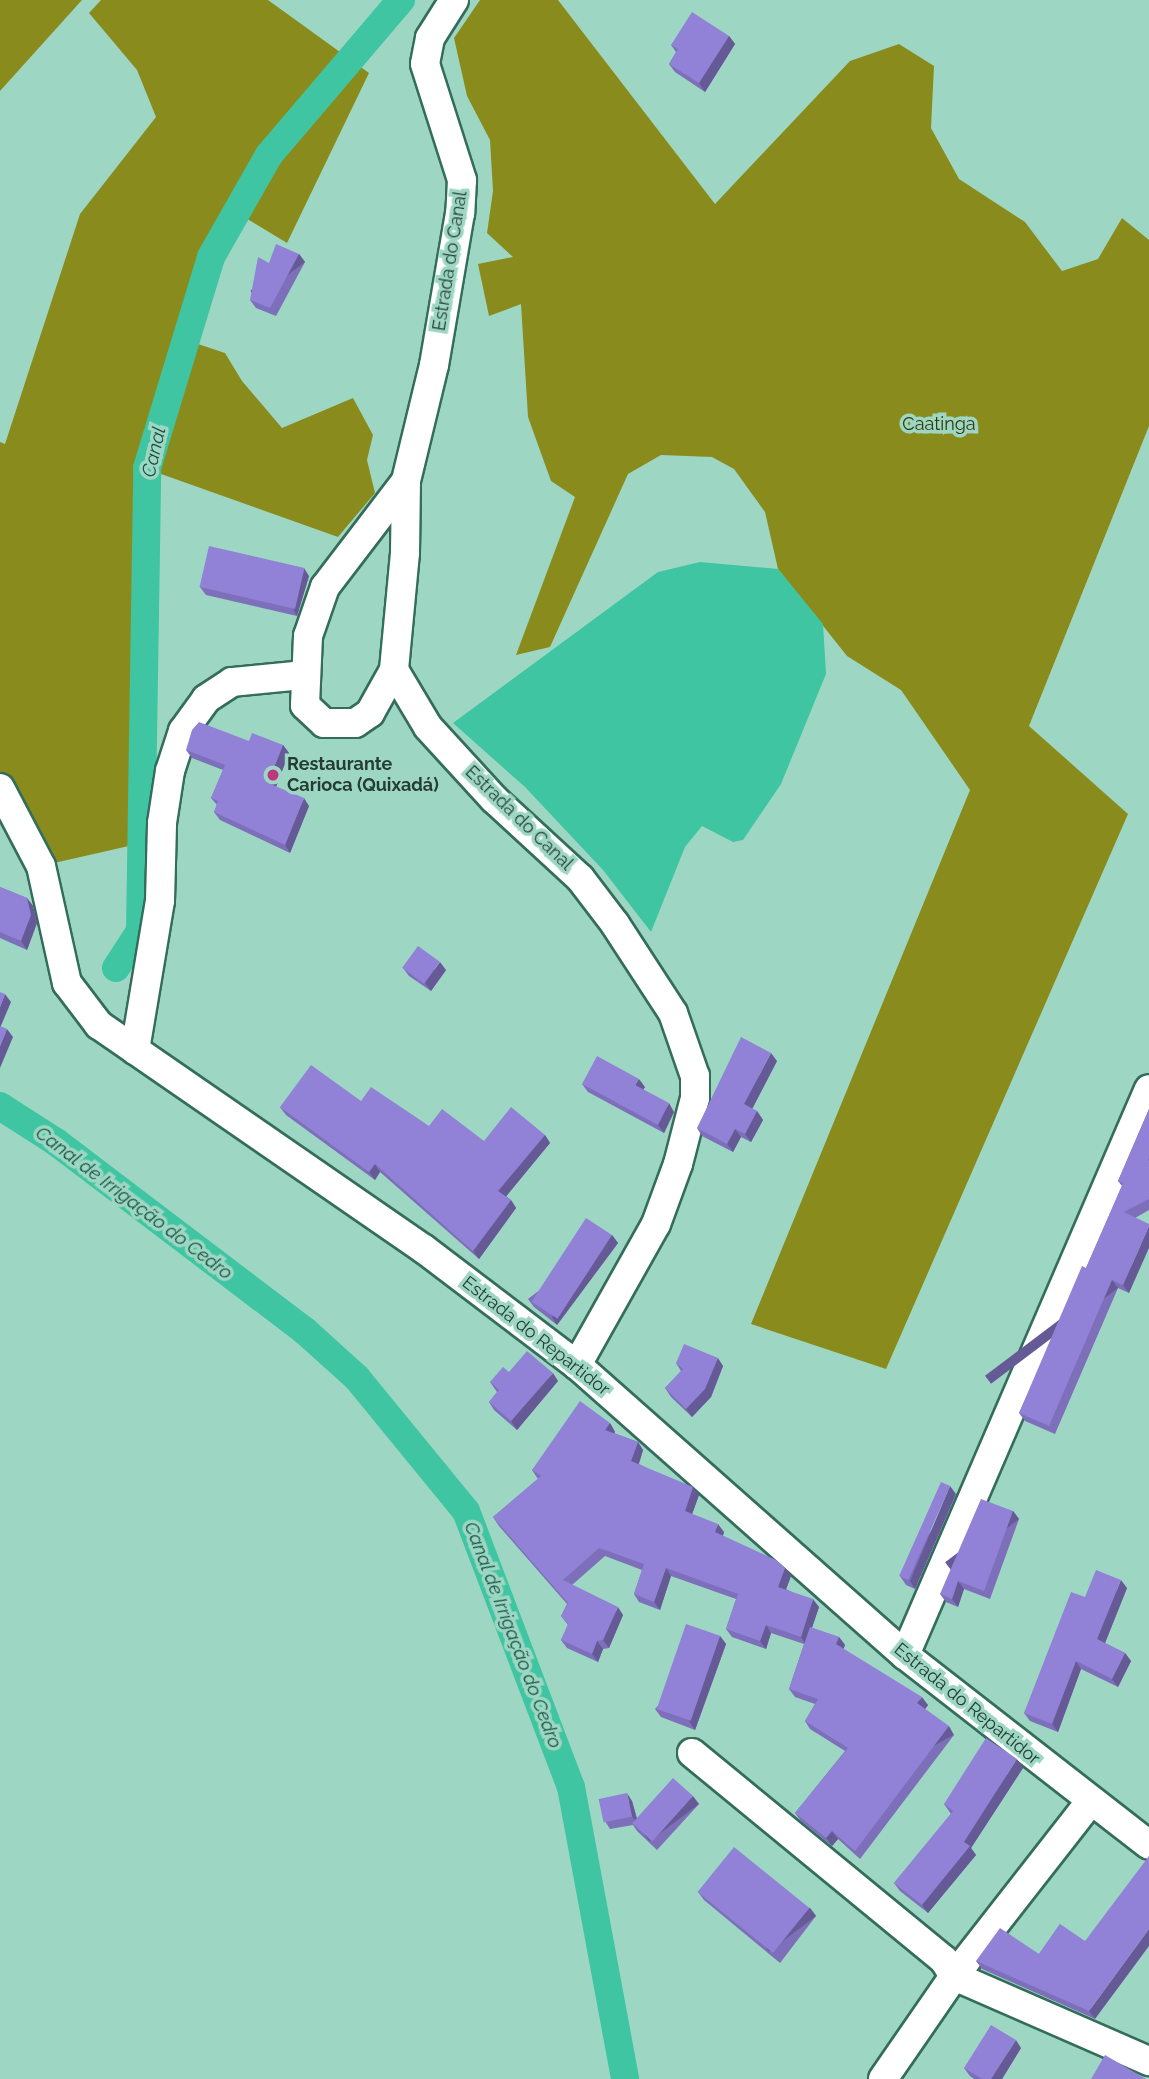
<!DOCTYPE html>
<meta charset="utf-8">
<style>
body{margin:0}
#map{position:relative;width:1149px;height:2079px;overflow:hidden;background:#9dd7c3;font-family:Raleway,sans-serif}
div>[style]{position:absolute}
.forest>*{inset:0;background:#898c1d}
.water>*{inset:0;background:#3fc5a1}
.canal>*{height:28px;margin:-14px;padding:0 14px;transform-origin:14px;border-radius:14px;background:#3fc5a1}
.roads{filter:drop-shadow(2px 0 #346d5c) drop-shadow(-2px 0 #346d5c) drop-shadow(0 2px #346d5c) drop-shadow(0 -2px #346d5c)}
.street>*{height:28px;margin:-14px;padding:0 14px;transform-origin:14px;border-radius:14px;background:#fff}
.wall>*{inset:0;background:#7d6fb9}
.shaded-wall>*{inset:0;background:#665a96;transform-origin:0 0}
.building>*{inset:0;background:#9181d7;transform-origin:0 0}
.dots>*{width:19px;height:19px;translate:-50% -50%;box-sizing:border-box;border:4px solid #9dd7c3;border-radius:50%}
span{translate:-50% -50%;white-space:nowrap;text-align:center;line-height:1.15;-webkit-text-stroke:7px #9dd7c3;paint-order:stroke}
.street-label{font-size:18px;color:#243c34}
.park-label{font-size:18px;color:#35370a}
.poi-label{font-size:18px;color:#243c34;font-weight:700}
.left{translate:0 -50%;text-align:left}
.water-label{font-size:19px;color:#184f3f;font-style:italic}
</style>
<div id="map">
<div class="forest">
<div style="clip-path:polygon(0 0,82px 0,0 91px)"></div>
<div style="clip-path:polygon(101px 0,268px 0,369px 73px,287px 243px,236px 212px,211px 257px,186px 340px,225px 353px,242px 381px,282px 428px,353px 398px,373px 435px,367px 460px,375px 493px,338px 537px,147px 469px,142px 843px,41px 866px,0 791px,0 442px,5px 444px,80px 214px,156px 117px,137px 70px,89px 13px)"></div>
<div style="clip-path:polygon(480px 0,558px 0,715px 204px,850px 61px,899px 44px,934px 66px,931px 128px,959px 179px,1025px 222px,1062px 271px,1098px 259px,1122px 218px,1149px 240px,1149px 426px,1029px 726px,1128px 814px,886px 1369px,751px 1324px,970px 790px,901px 690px,847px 656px,778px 569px,765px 512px,734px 469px,712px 457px,661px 455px,628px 474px,550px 647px,516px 655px,575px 497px,551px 481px,528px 417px,521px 304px,489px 316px,478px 264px,513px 257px,487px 233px,493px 191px,490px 140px,467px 96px,454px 38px)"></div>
</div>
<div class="water">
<div style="clip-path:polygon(700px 562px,778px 569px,823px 624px,826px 674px,781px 784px,743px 840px,733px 842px,702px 826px,685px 847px,651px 932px,603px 870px,525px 787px,453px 723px,658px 572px)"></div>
</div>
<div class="canal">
<div style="left:116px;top:968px;width:44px;rotate:-57deg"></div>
<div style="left:140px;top:931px;width:463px;rotate:-89.1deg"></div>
<div style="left:147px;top:468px;width:220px;rotate:-73.1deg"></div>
<div style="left:211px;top:257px;width:117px;rotate:-60.4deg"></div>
<div style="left:269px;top:155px;width:204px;rotate:-49.6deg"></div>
<div style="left:0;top:1106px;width:67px;rotate:32.7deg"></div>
<div style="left:56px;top:1142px;width:313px;rotate:37.2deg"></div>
<div style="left:305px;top:1331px;width:70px;rotate:42.1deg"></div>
<div style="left:357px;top:1378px;width:172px;rotate:50.7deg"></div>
<div style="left:466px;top:1511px;width:295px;rotate:69.2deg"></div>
<div style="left:571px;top:1787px;width:297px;rotate:79.5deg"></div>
</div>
<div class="roads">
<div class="street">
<div style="left:454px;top:0;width:45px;rotate:122.3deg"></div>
<div style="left:430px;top:38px;width:26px;rotate:101deg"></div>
<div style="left:425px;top:64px;width:122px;rotate:72.3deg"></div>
<div style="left:462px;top:180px;width:33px;rotate:93deg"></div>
<div style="left:460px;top:213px;width:154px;rotate:99.7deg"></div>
<div style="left:434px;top:365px;width:119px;rotate:103.6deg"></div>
<div style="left:406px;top:481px;width:72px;rotate:90.8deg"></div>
<div style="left:405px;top:553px;width:118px;rotate:95.4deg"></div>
<div style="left:394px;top:670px;width:66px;rotate:59.2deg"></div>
<div style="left:428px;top:727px;width:98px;rotate:47.5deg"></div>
<div style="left:494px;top:799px;width:117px;rotate:42.6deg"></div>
<div style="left:580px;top:878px;width:58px;rotate:52.7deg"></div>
<div style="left:615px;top:924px;width:106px;rotate:56.9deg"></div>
<div style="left:673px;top:1013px;width:67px;rotate:70.8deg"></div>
<div style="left:695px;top:1076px;width:22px;rotate:90deg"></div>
<div style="left:695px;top:1098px;width:68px;rotate:104.4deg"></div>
<div style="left:678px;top:1164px;width:64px;rotate:110.1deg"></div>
<div style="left:656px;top:1224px;width:162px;rotate:119.3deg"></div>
<div style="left:394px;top:670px;width:49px;rotate:119.2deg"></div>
<div style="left:370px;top:713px;width:18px;rotate:146deg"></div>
<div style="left:355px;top:723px;width:31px;rotate:180deg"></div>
<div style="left:324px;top:723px;width:26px;rotate:-137deg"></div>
<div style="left:305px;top:705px;width:69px;rotate:-87.5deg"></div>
<div style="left:308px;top:636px;width:52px;rotate:-70.9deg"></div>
<div style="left:325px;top:587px;width:133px;rotate:-52.6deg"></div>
<div style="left:0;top:788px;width:88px;rotate:62.3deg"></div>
<div style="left:41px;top:866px;width:120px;rotate:77.5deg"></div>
<div style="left:67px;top:983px;width:53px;rotate:52.7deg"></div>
<div style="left:99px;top:1025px;width:395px;rotate:34.6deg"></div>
<div style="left:424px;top:1249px;width:192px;rotate:37.2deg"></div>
<div style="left:577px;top:1365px;width:438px;rotate:41.5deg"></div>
<div style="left:905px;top:1655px;width:309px;rotate:37.9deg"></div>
<div style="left:135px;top:1050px;width:151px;rotate:-80.5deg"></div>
<div style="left:160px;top:901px;width:78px;rotate:-88.5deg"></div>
<div style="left:162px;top:823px;width:53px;rotate:-81.3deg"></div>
<div style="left:170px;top:771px;width:42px;rotate:-72deg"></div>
<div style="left:183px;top:731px;width:39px;rotate:-54deg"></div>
<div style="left:206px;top:699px;width:31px;rotate:-33deg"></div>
<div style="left:232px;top:682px;width:72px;rotate:-5.6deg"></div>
<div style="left:905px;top:1655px;width:616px;rotate:-66.68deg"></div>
<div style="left:692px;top:1753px;width:326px;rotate:39.4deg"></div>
<div style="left:944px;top:1960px;width:19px;rotate:58deg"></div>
<div style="left:954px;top:1976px;width:213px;rotate:23.6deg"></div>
<div style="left:883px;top:2079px;width:125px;rotate:-55.4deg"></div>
<div style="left:954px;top:1976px;width:221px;rotate:-52deg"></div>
</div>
</div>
<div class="wall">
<div style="clip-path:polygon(729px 36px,735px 44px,705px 92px,675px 72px,669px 64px,676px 52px,671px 45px)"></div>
<div style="clip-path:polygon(299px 254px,305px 262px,276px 316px,256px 308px,250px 300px)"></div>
<div style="clip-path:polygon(309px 576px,297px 616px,206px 595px,200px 587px)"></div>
<div style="clip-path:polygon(249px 741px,283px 745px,289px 753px,276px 787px,309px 806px,290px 853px,220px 820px,214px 812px,217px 805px,211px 798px,223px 770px,192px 758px,186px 750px)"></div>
<div style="clip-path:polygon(0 887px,27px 898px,33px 906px,37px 923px,27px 950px,0 938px)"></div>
<div style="clip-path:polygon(403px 968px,446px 970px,431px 991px,409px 976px)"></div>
<div style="clip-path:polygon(777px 1061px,752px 1109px,757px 1111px,763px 1120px,751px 1142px,741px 1137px,733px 1152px,702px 1136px,697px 1128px)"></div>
<div style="clip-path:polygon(582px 1084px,645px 1087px,643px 1090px,674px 1112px,664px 1133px,588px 1092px)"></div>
<div style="clip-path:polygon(361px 1101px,429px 1126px,484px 1141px,545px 1135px,550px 1143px,506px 1196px,511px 1200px,516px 1208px,479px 1259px,380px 1172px,375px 1180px,286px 1115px,280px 1107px)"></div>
<div style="clip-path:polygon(1149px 1109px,1149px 1210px,1135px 1218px,1129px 1293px,1118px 1288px,1055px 1434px,1025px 1421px,1019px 1413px,1086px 1268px,1122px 1186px,1118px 1181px)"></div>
<div style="clip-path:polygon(612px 1235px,618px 1243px,557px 1325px,534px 1307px,528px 1299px)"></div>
<div style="clip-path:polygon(676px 1363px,723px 1366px,711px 1397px,692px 1417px,671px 1397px,665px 1388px,681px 1371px)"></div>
<div style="clip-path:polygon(509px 1372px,558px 1381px,517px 1430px,494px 1410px,489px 1402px,497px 1392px,490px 1382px)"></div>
<div style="clip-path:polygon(610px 1423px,615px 1432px,614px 1433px,638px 1442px,643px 1450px,639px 1464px,699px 1495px,692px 1514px,724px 1532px,723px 1536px,785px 1568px,791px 1576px,786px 1589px,819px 1607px,812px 1628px,839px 1637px,845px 1645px,843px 1649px,928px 1705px,925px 1709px,954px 1735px,860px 1859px,838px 1839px,832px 1846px,801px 1821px,795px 1813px,845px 1751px,810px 1729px,805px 1721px,815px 1704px,795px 1697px,789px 1689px,804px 1644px,771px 1633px,766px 1649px,732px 1637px,726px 1629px,736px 1599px,671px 1576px,660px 1610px,639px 1602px,634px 1594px,642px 1570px,605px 1556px,572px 1585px,623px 1615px,609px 1648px,603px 1649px,598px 1662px,567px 1648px,561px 1640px,568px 1625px,561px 1616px,567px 1604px,499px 1526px,493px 1517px,538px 1479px,532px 1470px)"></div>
<div style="clip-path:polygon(956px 1494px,915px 1589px,906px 1585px,900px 1576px)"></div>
<div style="clip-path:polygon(1013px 1511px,1019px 1519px,990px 1599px,964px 1589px,958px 1607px,946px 1602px,940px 1594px)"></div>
<div style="clip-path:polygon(1127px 1588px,1105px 1643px,1125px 1653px,1131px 1661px,1118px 1687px,1081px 1669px,1058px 1732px,1030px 1721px,1024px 1713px,1085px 1597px)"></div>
<div style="clip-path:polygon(720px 1636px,726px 1644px,695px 1730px,661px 1717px,655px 1709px)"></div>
<div style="clip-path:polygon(1023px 1768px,971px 1848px,976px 1855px,928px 1913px,900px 1891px,894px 1883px,951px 1814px,944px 1804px)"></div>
<div style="clip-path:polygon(632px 1801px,637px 1818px,699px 1804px,657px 1850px,637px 1831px,633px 1825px,610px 1829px,605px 1821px)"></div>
<div style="clip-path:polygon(698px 1892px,810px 1908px,816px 1916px,780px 1963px,704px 1900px)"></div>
<div style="clip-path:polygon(1060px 1924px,1095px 2019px,982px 1969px,976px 1961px,1039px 1954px)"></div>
<div style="clip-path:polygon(1021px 2048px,1002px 2079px,974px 2079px,970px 2076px,964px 2068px)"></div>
</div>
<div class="shaded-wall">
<div style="clip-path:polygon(729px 36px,735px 44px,705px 92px,699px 83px)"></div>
<div style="left:299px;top:254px;width:10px;height:61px;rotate:53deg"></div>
<div style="clip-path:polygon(304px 568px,309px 576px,297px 616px,292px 607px)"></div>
<div style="clip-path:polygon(283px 745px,289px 753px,274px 792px,268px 783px)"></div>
<div style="clip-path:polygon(304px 798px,309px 806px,290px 853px,285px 845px)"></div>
<div style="clip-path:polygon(27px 898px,33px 906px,37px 923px,27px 950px,21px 941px)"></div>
<div style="clip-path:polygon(440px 962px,446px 970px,431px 991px,425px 983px)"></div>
<div style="clip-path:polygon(5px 994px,11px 1002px,0 1028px,0 1007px)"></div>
<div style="clip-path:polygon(7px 1029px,13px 1037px,0 1068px,0 1046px)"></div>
<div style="clip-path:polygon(771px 1053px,777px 1061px,750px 1113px,744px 1104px)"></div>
<div style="clip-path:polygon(639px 1079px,645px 1087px,641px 1093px,635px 1085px)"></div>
<div style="clip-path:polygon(669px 1103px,674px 1112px,664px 1133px,658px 1125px)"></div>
<div style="clip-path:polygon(757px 1111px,763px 1120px,751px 1142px,745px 1134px)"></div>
<div style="clip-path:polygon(735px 1129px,741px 1137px,733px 1152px,727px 1144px)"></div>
<div style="clip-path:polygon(545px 1135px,550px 1143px,504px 1199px,498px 1191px)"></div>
<div style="clip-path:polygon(375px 1164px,380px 1172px,375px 1180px,369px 1172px)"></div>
<div style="clip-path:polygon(511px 1200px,516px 1208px,479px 1259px,473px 1251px)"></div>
<div style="clip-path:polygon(1149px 1226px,1149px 1248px,1129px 1293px,1123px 1285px)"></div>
<div style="clip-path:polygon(612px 1235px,618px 1243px,557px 1325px,552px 1317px)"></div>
<div style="left:1112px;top:1280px;width:10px;height:159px;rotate:53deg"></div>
<div style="clip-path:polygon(718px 1358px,723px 1366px,711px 1397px,692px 1417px,686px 1409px)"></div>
<div style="clip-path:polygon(553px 1373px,558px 1381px,517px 1430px,511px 1421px)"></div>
<div style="clip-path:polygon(610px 1423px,615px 1432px,611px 1438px,605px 1430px)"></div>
<div style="clip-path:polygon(638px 1442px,643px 1450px,637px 1469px,631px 1461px)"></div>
<div style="clip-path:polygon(950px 1486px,956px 1494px,915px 1589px,910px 1581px)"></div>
<div style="clip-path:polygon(693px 1487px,699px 1495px,690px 1520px,685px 1511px)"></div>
<div style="left:1013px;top:1511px;width:10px;height:85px;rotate:53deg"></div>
<div style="clip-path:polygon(718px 1524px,724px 1532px,721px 1541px,715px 1532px)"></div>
<div style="clip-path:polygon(666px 1568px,671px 1576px,660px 1610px,654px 1602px)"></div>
<div style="clip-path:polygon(785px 1568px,791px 1576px,784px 1595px,778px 1587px)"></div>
<div style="clip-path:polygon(1121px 1580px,1127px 1588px,1103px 1648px,1097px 1639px)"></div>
<div style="clip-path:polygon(958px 1581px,964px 1589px,958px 1607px,952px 1599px)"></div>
<div style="clip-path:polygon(813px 1599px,819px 1607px,806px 1645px,801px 1637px)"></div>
<div style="clip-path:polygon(618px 1607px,623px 1615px,609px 1648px,603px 1640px)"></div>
<div style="clip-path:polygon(766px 1625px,771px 1633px,766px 1649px,760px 1641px)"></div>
<div style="clip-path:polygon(720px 1636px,726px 1644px,695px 1730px,689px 1721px)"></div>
<div style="clip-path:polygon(839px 1637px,845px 1645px,842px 1653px,836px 1644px)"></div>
<div style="clip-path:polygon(597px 1641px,603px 1649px,598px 1662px,592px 1654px)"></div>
<div style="clip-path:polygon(1125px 1653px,1131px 1661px,1118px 1687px,1112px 1679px)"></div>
<div style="clip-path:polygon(1076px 1661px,1081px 1669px,1058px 1732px,1052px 1724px)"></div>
<div style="clip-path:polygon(922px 1697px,928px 1705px,923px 1712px,917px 1703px)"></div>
<div style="left:949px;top:1726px;width:10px;height:156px;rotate:61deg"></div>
<div style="clip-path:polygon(1017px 1759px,1023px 1768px,971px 1848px,976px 1855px,928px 1913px,922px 1905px)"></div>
<div style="clip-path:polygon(627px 1793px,632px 1801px,638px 1824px,632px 1816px)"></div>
<div style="left:693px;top:1796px;width:10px;height:62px;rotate:53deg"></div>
<div style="clip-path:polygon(832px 1831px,838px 1839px,832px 1846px,826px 1838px)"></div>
<div style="left:810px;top:1908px;width:10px;height:59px;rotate:53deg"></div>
<div style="clip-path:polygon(1149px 1929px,1149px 1946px,1095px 2019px,1089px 2011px)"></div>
<div style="clip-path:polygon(1016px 2040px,1021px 2048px,1002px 2079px,991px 2079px)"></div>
</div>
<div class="building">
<div style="clip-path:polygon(692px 12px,729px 36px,699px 83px,669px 64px,678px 49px,671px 45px)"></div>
<div style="clip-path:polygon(276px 244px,299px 254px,270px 308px,250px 300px,258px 257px,269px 263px)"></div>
<div style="left:209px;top:546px;width:98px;height:42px;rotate:13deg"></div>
<div style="clip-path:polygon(199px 722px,249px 741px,252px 733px,283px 745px,268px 783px,304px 798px,285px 845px,214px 812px,218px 801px,211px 798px,225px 765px,186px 750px,192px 730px)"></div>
<div style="clip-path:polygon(0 887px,27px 898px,31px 915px,21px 941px,0 932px)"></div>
<div style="left:418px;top:946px;width:27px;height:27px;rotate:36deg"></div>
<div style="clip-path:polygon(0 992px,5px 994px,0 1007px)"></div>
<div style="clip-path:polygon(0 1026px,7px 1029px,0 1046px)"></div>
<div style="clip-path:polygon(741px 1037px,771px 1053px,744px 1104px,757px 1111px,745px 1134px,735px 1129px,727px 1144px,697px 1128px)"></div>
<div style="clip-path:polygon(597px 1056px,639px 1079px,635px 1085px,669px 1103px,658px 1125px,582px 1084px)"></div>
<div style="clip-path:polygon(311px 1065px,361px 1101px,371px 1087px,429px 1126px,442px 1109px,484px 1141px,511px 1107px,545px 1135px,498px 1191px,511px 1200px,473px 1251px,375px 1164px,369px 1172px,280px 1107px)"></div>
<div style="clip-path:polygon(1149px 1109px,1149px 1158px,1148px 1160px,1149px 1161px,1149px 1199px,1124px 1212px,1149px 1224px,1149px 1226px,1123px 1285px,1112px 1280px,1049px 1426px,1019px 1413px,1082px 1266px,1086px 1268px,1123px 1183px,1118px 1181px)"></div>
<div style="left:586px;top:1218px;width:31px;height:100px;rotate:33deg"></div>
<div style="clip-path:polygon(684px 1344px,718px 1358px,705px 1389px,686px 1409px,665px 1388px,683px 1369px,676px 1363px)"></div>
<div style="clip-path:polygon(527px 1351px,553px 1373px,511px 1421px,489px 1402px,499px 1390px,490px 1382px,503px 1367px,509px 1372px)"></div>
<div style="clip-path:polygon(580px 1401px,610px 1423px,605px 1430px,638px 1442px,631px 1461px,693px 1487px,685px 1511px,718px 1524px,715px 1532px,776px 1560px,785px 1568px,778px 1587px,813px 1599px,801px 1637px,766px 1625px,760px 1641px,726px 1629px,738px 1594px,666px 1568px,654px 1602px,634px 1594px,644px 1564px,599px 1548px,563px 1580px,618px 1607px,603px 1640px,597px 1641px,592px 1654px,561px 1640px,568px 1624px,561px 1616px,568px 1603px,493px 1517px,541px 1476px,532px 1470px)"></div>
<div style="left:941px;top:1482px;width:10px;height:103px;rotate:24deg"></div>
<div style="clip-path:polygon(981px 1499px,1013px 1511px,984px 1591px,958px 1581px,952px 1599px,940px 1594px)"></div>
<div style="clip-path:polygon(1096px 1570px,1121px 1580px,1097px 1639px,1125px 1653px,1112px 1679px,1076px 1661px,1052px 1724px,1024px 1713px,1071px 1592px,1085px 1597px)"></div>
<div style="left:686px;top:1624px;width:36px;height:90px;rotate:19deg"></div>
<div style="clip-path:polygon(810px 1627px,839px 1637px,836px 1644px,922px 1697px,917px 1703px,949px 1726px,855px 1851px,832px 1831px,826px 1838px,795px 1813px,848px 1748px,805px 1721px,818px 1699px,789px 1689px)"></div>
<div style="clip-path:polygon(986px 1738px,1017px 1759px,964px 1842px,970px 1846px,922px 1905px,894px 1883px,953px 1811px,944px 1804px)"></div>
<div style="left:673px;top:1778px;width:27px;height:61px;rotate:42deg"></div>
<div style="left:627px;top:1793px;width:24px;height:29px;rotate:78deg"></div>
<div style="left:734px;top:1847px;width:97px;height:58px;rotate:39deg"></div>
<div style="clip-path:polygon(1149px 1856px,1149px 1929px,1089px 2011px,976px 1961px,1000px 1928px,1039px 1954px,1060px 1924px,1085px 1941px)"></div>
<div style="clip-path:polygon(991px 2025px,1016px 2040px,991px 2079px,982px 2079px,964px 2068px)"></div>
<div style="clip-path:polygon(1105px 2055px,1146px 2079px,1091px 2079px)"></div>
</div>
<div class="dots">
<div style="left:273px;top:775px;background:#bb387f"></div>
</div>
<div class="street-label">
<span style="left:450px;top:261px;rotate:-81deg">Estrada do Canal</span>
<span style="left:519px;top:818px;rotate:44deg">Estrada do Canal</span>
<span style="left:536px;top:1336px;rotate:38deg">Estrada do Repartidor</span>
<span style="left:967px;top:1704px;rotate:39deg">Estrada do Repartidor</span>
</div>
<div class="park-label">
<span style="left:939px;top:424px">Caatinga</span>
</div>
<div class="poi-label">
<span class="left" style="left:287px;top:775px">Restaurante<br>Carioca (Quixadá)</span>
</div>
<div class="water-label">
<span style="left:154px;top:452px;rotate:-77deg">Canal</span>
<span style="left:134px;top:1203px;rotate:37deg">Canal de Irrigação do Cedro</span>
<span style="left:513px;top:1635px;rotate:69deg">Canal de Irrigação do Cedro</span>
</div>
</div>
